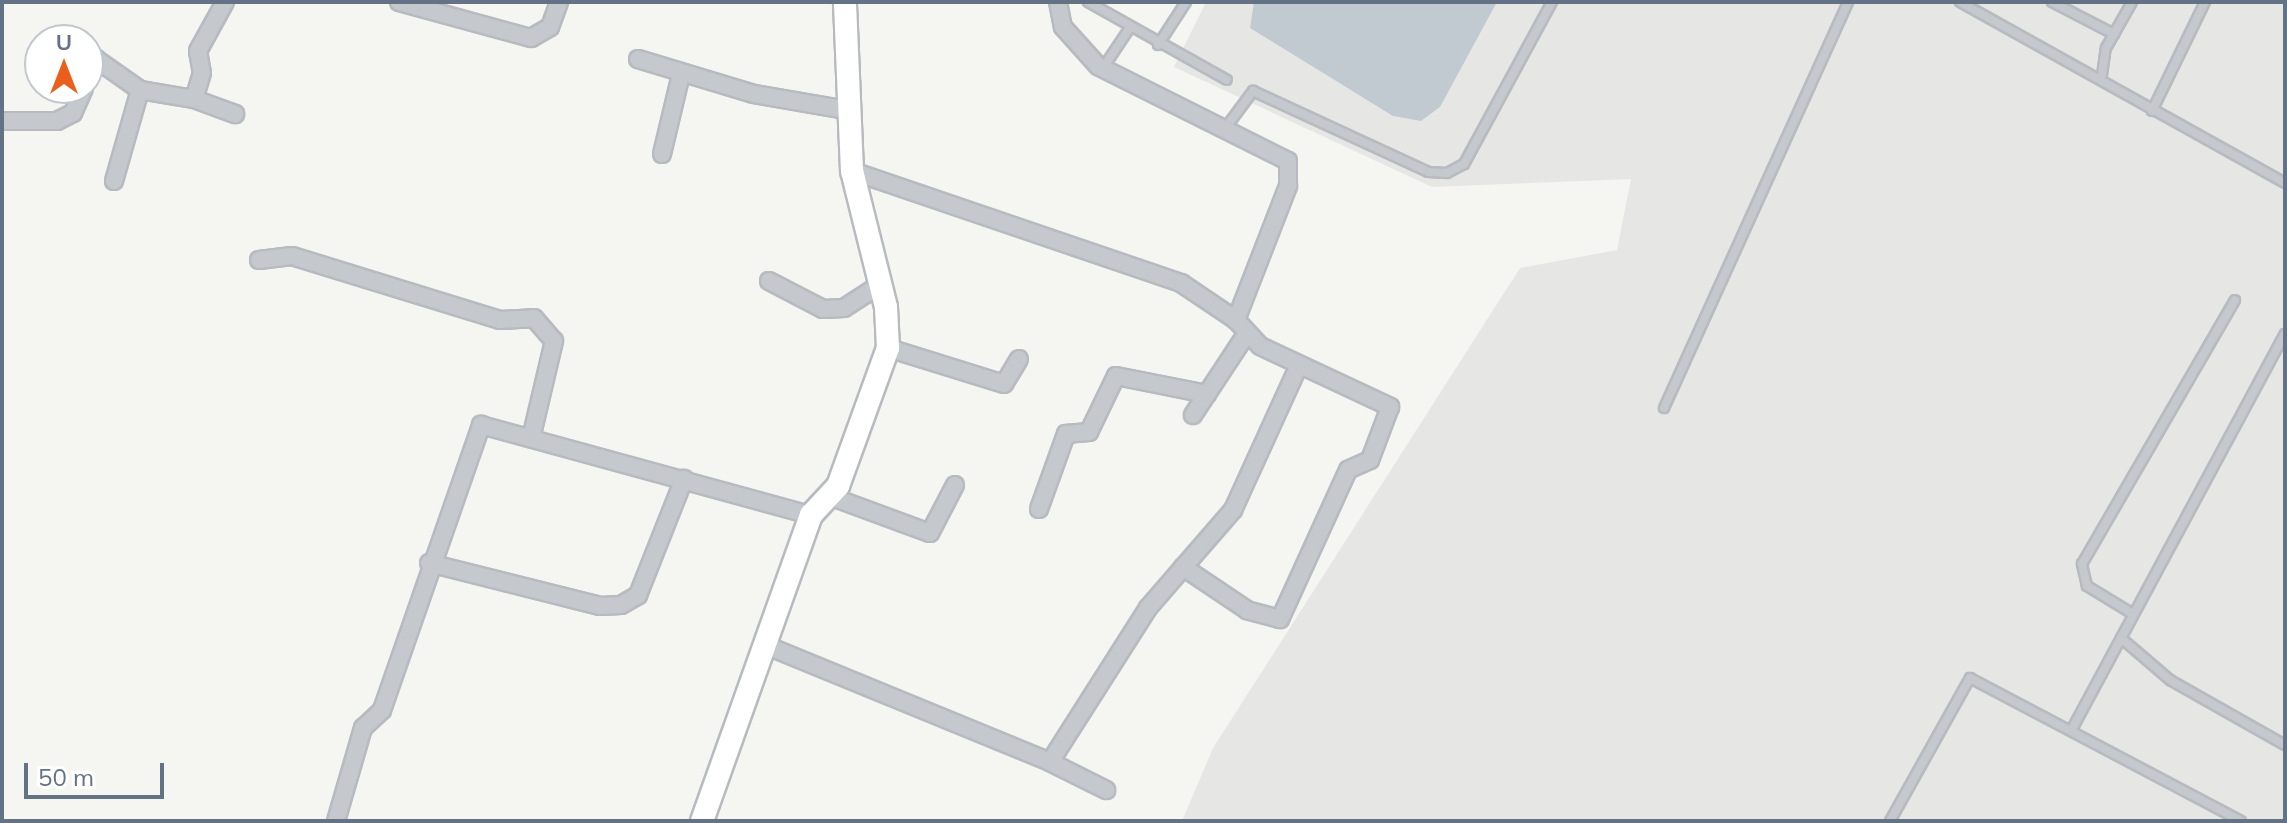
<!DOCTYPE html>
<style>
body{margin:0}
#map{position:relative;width:2287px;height:823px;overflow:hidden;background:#f5f6f2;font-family:Mulish,sans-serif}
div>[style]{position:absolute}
.built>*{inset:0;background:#e6e7e5}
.water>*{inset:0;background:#c1cad0}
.roads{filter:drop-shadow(2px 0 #b7bbc0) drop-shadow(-2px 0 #b7bbc0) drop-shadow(0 2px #b7bbc0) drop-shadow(0 -2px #b7bbc0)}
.lane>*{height:8px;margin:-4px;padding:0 4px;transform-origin:4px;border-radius:4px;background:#c5c8cc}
.street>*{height:16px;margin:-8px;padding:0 8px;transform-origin:8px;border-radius:8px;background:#c5c8cc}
.secondary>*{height:22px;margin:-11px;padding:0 11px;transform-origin:11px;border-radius:11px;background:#fff}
span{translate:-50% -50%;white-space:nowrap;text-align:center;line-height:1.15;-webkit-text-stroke:8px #fff;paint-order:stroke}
.frame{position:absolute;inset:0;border:4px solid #637284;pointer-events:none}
.north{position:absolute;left:24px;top:24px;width:80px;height:80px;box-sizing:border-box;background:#fff;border:2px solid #c1c7ce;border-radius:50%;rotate:0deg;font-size:22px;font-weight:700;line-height:32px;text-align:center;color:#637284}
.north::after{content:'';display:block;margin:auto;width:28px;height:36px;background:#eb5f1c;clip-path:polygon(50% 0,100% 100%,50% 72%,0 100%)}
.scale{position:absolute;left:24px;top:763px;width:140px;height:36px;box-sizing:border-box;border:4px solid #637284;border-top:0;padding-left:10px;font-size:24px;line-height:28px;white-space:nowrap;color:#637284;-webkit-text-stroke:6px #fff;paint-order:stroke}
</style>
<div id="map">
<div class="built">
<div style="clip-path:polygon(1206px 2px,2285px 2px,2285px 821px,1182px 821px,1213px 748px,1520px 268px,1617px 250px,1631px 179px,1432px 187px,1174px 67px)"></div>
</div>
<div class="water">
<div style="clip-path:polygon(1254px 2px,1497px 2px,1440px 107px,1421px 121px,1393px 116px,1250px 28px)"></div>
</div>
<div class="roads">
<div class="lane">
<div style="left:1088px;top:2px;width:159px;rotate:29.3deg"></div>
<div style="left:1960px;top:2px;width:372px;rotate:29.1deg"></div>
<div style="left:2052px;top:2px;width:70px;rotate:27.3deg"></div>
<div style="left:1158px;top:45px;width:51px;rotate:-56.9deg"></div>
<div style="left:1103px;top:68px;width:47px;rotate:-56.3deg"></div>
<div style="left:2102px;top:75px;width:27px;rotate:-82deg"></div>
<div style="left:2106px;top:48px;width:53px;rotate:-60.5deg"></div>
<div style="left:2152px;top:111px;width:121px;rotate:-64.1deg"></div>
<div style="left:1227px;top:126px;width:44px;rotate:-53.4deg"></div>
<div style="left:1253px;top:91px;width:193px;rotate:24.8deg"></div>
<div style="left:1428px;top:172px;width:19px;rotate:3deg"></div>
<div style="left:1447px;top:173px;width:19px;rotate:-28deg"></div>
<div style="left:1464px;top:164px;width:184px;rotate:-61.5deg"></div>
<div style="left:1664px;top:408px;width:446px;rotate:-65.6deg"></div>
<div style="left:2133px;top:614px;width:54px;rotate:-148.7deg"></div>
<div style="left:2087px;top:586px;width:23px;rotate:-103deg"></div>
<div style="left:2082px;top:564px;width:305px;rotate:-59.9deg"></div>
<div style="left:2121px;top:638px;width:65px;rotate:40.6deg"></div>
<div style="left:2170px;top:680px;width:132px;rotate:29.5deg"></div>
<div style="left:2071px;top:731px;width:451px;rotate:-61.7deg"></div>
<div style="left:1890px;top:821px;width:164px;rotate:-60.8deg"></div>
<div style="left:1970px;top:678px;width:306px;rotate:27.8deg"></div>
</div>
<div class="street">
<div style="left:225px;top:2px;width:56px;rotate:118.9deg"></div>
<div style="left:198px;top:51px;width:22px;rotate:80deg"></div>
<div style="left:202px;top:73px;width:27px;rotate:107deg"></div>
<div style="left:194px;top:99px;width:44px;rotate:20.1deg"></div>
<div style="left:399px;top:2px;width:137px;rotate:15.3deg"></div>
<div style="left:531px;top:38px;width:22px;rotate:-30deg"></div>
<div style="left:550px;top:27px;width:27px;rotate:-70deg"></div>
<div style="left:1058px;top:2px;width:25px;rotate:79deg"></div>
<div style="left:1063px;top:27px;width:52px;rotate:48.1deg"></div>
<div style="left:1098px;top:66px;width:212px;rotate:26.6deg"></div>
<div style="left:1288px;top:161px;width:25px;rotate:90deg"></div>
<div style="left:1288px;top:186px;width:144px;rotate:111.2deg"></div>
<div style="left:638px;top:59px;width:121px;rotate:16.8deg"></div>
<div style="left:754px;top:94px;width:94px;rotate:9.8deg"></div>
<div style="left:88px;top:79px;width:22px;rotate:-68deg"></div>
<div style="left:96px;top:59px;width:54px;rotate:35.2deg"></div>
<div style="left:140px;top:90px;width:55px;rotate:9.5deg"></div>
<div style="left:2px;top:121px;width:55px"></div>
<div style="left:57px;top:121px;width:18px;rotate:-27deg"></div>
<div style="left:73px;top:113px;width:27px;rotate:-66deg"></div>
<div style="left:662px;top:154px;width:82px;rotate:-76.6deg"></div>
<div style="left:852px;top:171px;width:348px;rotate:18.8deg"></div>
<div style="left:1181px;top:283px;width:66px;rotate:33.9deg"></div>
<div style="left:1236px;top:320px;width:35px;rotate:47deg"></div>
<div style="left:1260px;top:346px;width:144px;rotate:25.1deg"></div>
<div style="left:1390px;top:407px;width:57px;rotate:110.7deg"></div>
<div style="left:1370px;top:460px;width:24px;rotate:156deg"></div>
<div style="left:1348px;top:470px;width:164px;rotate:114.5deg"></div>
<div style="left:1280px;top:619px;width:34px;rotate:-165deg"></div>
<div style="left:1247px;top:610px;width:77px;rotate:-146.1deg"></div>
<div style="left:114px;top:181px;width:95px;rotate:-74.1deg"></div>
<div style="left:259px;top:260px;width:33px;rotate:-7deg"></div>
<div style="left:292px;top:256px;width:218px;rotate:17.1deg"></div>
<div style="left:500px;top:320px;width:34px;rotate:-3deg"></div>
<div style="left:534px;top:318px;width:30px;rotate:49deg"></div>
<div style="left:554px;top:341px;width:100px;rotate:103.3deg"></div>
<div style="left:769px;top:281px;width:61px;rotate:27.4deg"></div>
<div style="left:823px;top:309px;width:21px;rotate:-3deg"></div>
<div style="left:844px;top:308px;width:40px;rotate:-32.9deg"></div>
<div style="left:888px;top:348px;width:121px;rotate:17.2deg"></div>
<div style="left:1004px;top:384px;width:29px;rotate:-59deg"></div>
<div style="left:1193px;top:415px;width:95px;rotate:-56.6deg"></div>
<div style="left:832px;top:497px;width:104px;rotate:20.2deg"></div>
<div style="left:930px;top:533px;width:54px;rotate:-62.5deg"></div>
<div style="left:1039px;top:509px;width:80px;rotate:-70.2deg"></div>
<div style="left:1066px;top:434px;width:23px;rotate:-5deg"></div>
<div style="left:1089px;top:432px;width:62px;rotate:-64.3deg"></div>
<div style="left:1116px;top:376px;width:93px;rotate:11.2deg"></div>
<div style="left:429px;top:563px;width:176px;rotate:14.1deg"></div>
<div style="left:600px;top:606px;width:21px;rotate:-3deg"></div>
<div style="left:621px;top:605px;width:20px;rotate:-30deg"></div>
<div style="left:638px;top:595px;width:125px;rotate:-68.4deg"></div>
<div style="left:765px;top:645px;width:308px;rotate:22.3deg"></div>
<div style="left:1050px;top:762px;width:183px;rotate:-57.5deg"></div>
<div style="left:1148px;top:608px;width:130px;rotate:-49.1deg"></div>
<div style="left:1233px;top:510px;width:159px;rotate:-65.5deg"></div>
<div style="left:1050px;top:762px;width:63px;rotate:26.6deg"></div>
<div style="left:336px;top:821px;width:97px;rotate:-73.8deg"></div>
<div style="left:363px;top:728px;width:26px;rotate:-43deg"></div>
<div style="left:382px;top:710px;width:302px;rotate:-70.8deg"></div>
<div style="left:481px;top:425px;width:342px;rotate:15.3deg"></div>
</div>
<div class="secondary">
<div style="left:702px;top:821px;width:325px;rotate:-70.4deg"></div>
<div style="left:811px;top:515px;width:40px;rotate:-47deg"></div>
<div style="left:838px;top:486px;width:147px;rotate:-70.1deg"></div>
<div style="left:888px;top:348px;width:41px;rotate:-92.8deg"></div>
<div style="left:886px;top:307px;width:140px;rotate:-104deg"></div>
<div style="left:852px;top:171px;width:169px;rotate:-92.4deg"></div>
</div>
</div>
<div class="frame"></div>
<div class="north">U</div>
<div class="scale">50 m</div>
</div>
